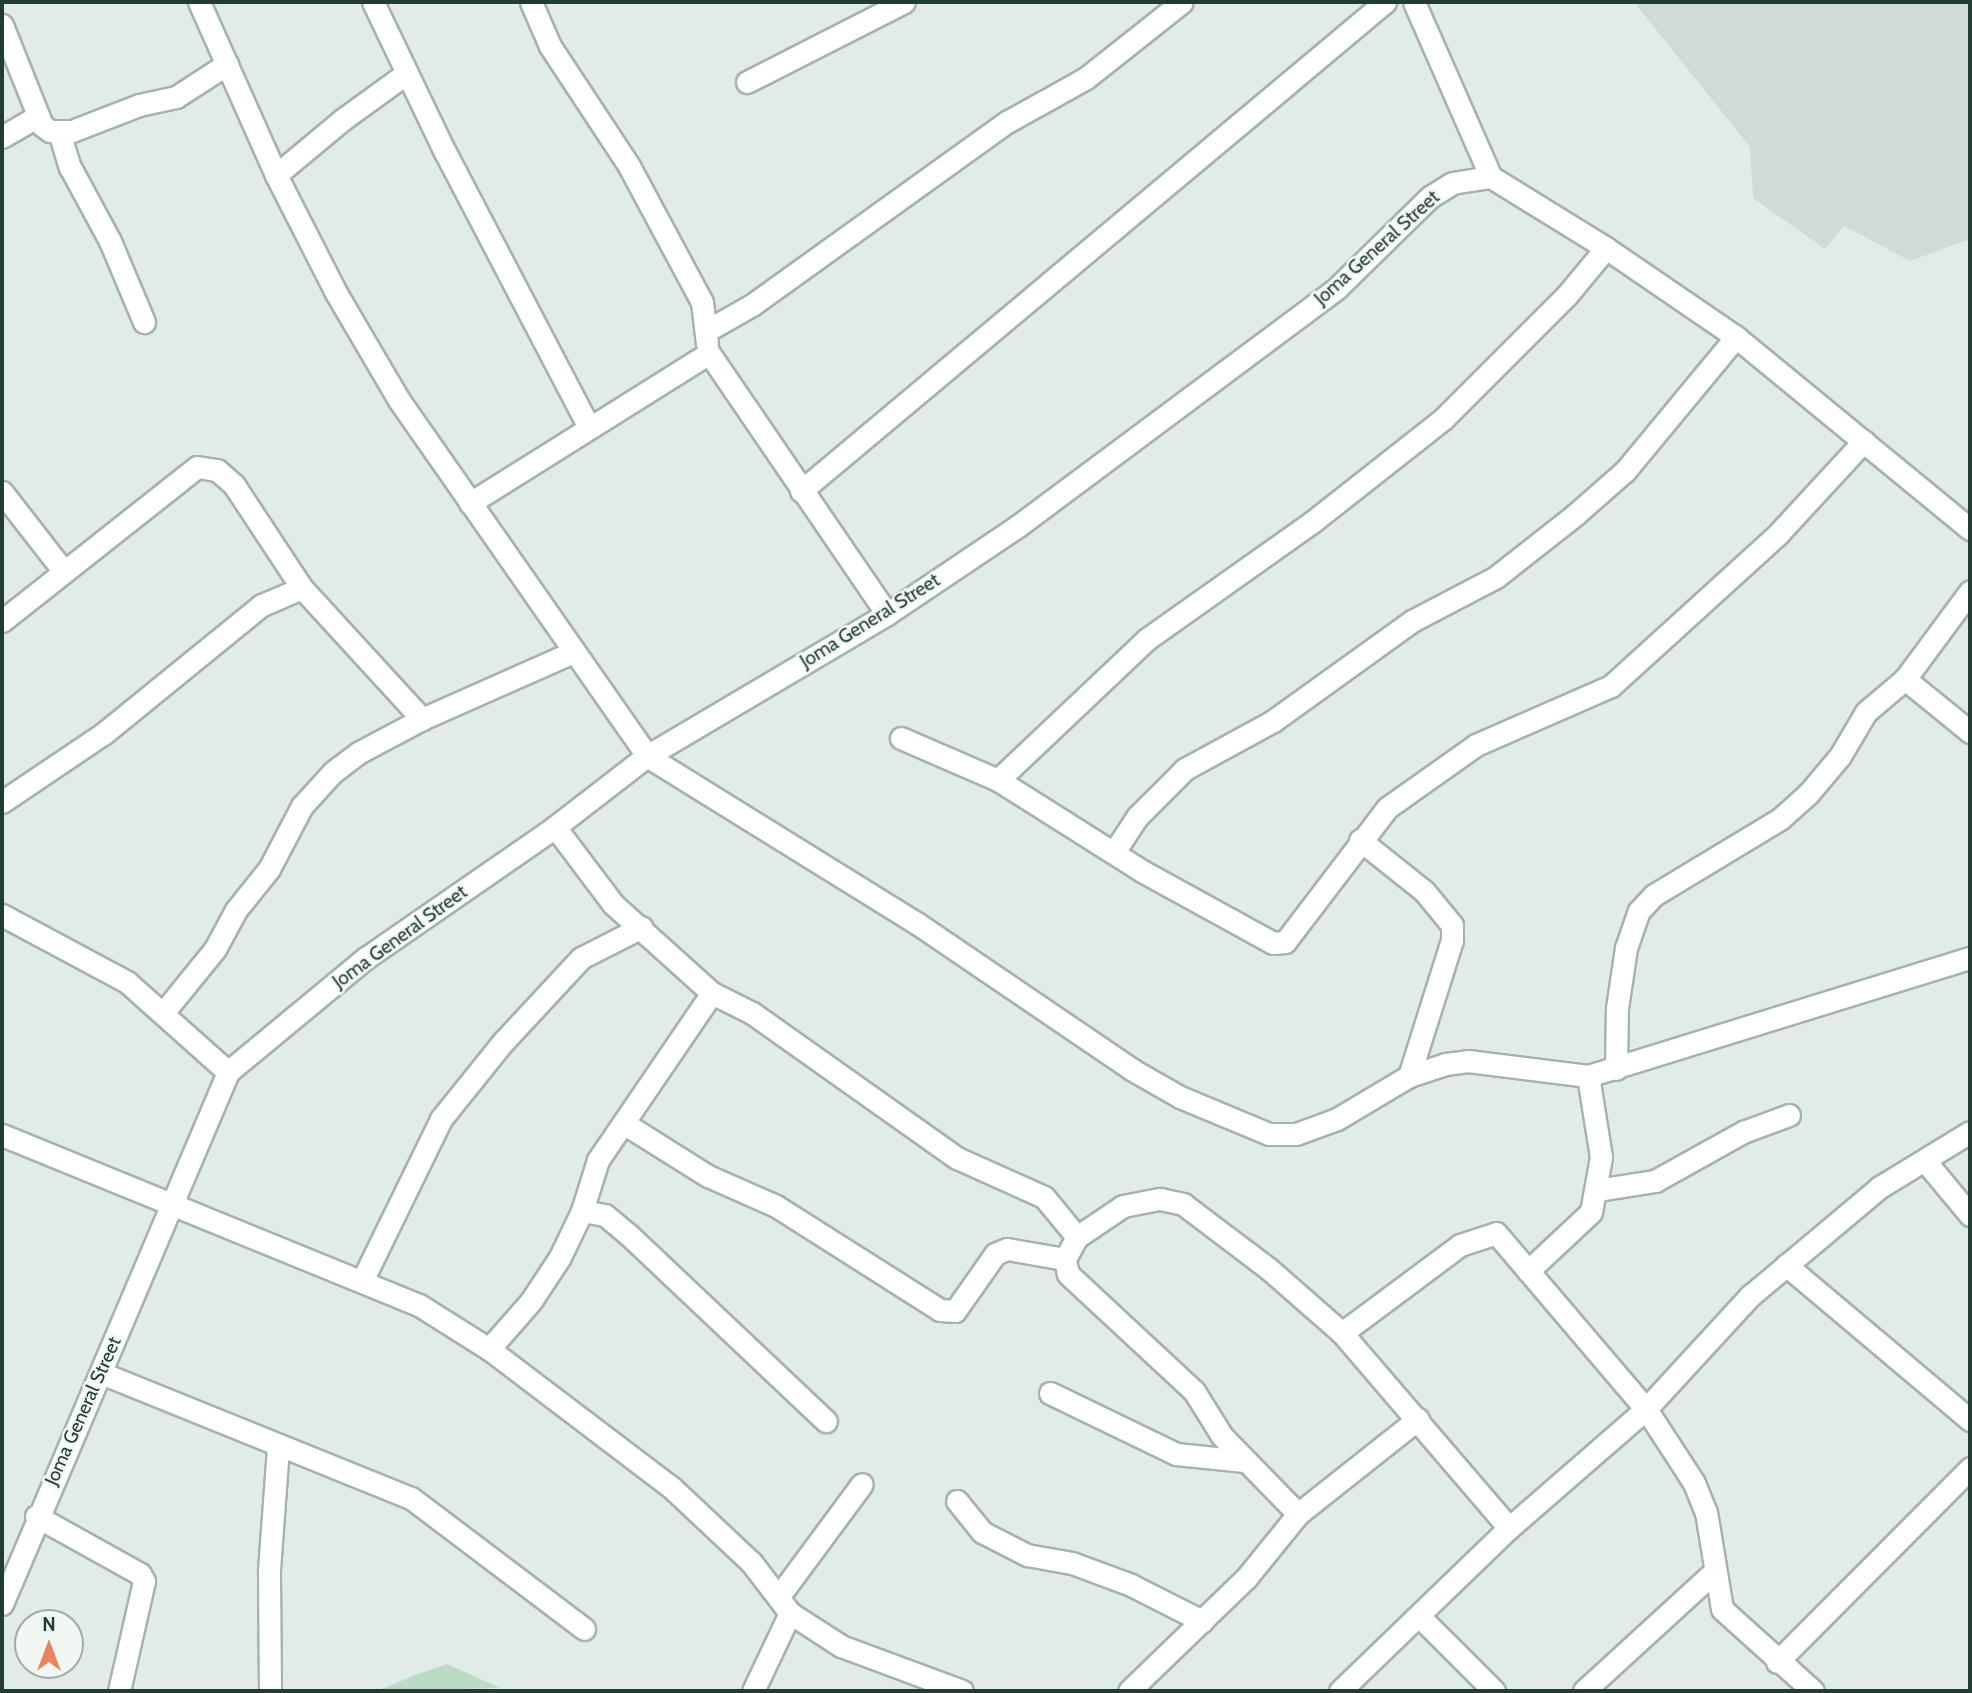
<!DOCTYPE html>
<style>
body{margin:0}
#map{position:relative;width:1972px;height:1693px;overflow:hidden;background:#e1ebe7;font-family:Cabin,sans-serif}
div>[style]{position:absolute}
.built>*{inset:0;background:#cfdbd6}
.green>*{inset:0;background:#badbc4}
.roads{filter:drop-shadow(2px 0 #a4b3ae) drop-shadow(-2px 0 #a4b3ae) drop-shadow(0 2px #a4b3ae) drop-shadow(0 -2px #a4b3ae)}
.minor>*{height:21px;margin:-10.5px;padding:0 10.5px;transform-origin:10.5px;border-radius:10.5px;background:#fff}
span{translate:-50% -50%;white-space:nowrap;text-align:center;line-height:1.15;-webkit-text-stroke:5px #f1f8f4;paint-order:stroke}
.street-label{font-size:19px;color:#223b35}
.frame{position:absolute;inset:0;border:4px solid #223b35;pointer-events:none}
.north{position:absolute;left:14px;top:1609px;width:70px;height:70px;box-sizing:border-box;background:#f1f8f4;border:2px solid #9eaca8;border-radius:50%;rotate:0deg;font-size:19px;font-weight:700;line-height:28px;text-align:center;color:#223b35}
.north::after{content:'';display:block;margin:auto;width:24px;height:32px;background:#ec835d;clip-path:polygon(50% 0,100% 100%,50% 72%,0 100%)}
</style>
<div id="map">
<div class="built">
<div style="clip-path:polygon(1634px 2px,1970px 2px,1970px 239px,1910px 261px,1844px 226px,1825px 249px,1753px 198px,1750px 147px)"></div>
</div>
<div class="green">
<div style="clip-path:polygon(447px 1664px,500px 1688px,377px 1691px,413px 1676px)"></div>
</div>
<div class="roads">
<div class="minor">
<div style="left:199px;top:2px;width:189px;rotate:66deg"></div>
<div style="left:276px;top:175px;width:130px;rotate:63deg"></div>
<div style="left:335px;top:291px;width:126px;rotate:59.6deg"></div>
<div style="left:399px;top:400px;width:434px;rotate:55.1deg"></div>
<div style="left:647px;top:756px;width:319px;rotate:31.8deg"></div>
<div style="left:918px;top:924px;width:258px;rotate:34.2deg"></div>
<div style="left:1131px;top:1069px;width:56px;rotate:29.7deg"></div>
<div style="left:1180px;top:1097px;width:96px;rotate:22.6deg"></div>
<div style="left:1269px;top:1134px;width:27px"></div>
<div style="left:1296px;top:1134px;width:44px;rotate:-20.1deg"></div>
<div style="left:1337px;top:1119px;width:84px;rotate:-30.8deg"></div>
<div style="left:1409px;top:1076px;width:38px;rotate:-18deg"></div>
<div style="left:1445px;top:1064px;width:23px;rotate:-7deg"></div>
<div style="left:1468px;top:1061px;width:121px;rotate:7.1deg"></div>
<div style="left:1588px;top:1076px;width:400px;rotate:-17.2deg"></div>
<div style="left:373px;top:2px;width:166px;rotate:64.4deg"></div>
<div style="left:445px;top:152px;width:311px;rotate:62.4deg"></div>
<div style="left:531px;top:2px;width:48px;rotate:66.6deg"></div>
<div style="left:550px;top:46px;width:144px;rotate:56.6deg"></div>
<div style="left:629px;top:166px;width:154px;rotate:61.8deg"></div>
<div style="left:702px;top:302px;width:42px;rotate:83.2deg"></div>
<div style="left:1414px;top:2px;width:191px;rotate:66.3deg"></div>
<div style="left:2px;top:25px;width:108px;rotate:68.2deg"></div>
<div style="left:42px;top:125px;width:10px;rotate:37deg"></div>
<div style="left:50px;top:131px;width:22px"></div>
<div style="left:72px;top:131px;width:72px;rotate:-21.2deg"></div>
<div style="left:139px;top:105px;width:38px;rotate:-12deg"></div>
<div style="left:176px;top:97px;width:61px;rotate:-32.9deg"></div>
<div style="left:747px;top:82px;width:176px;rotate:-27deg"></div>
<div style="left:59px;top:132px;width:37px;rotate:73deg"></div>
<div style="left:70px;top:167px;width:84px;rotate:61.6deg"></div>
<div style="left:110px;top:241px;width:88px;rotate:67.2deg"></div>
<div style="left:2px;top:137px;width:42px;rotate:-30.3deg"></div>
<div style="left:276px;top:175px;width:86px;rotate:-39.8deg"></div>
<div style="left:342px;top:120px;width:80px;rotate:-35.9deg"></div>
<div style="left:706px;top:331px;width:53px;rotate:-29.5deg"></div>
<div style="left:752px;top:305px;width:314px;rotate:-35.7deg"></div>
<div style="left:1007px;top:122px;width:90px;rotate:-29.1deg"></div>
<div style="left:1086px;top:78px;width:122px;rotate:-38.4deg"></div>
<div style="left:801px;top:491px;width:762px;rotate:-39.94deg"></div>
<div style="left:2px;top:492px;width:98px;rotate:52.1deg"></div>
<div style="left:470px;top:503px;width:282px;rotate:-32.1deg"></div>
<div style="left:709px;top:353px;width:316px;rotate:55.7deg"></div>
<div style="left:2px;top:621px;width:248px;rotate:-38.3deg"></div>
<div style="left:197px;top:467px;width:20px;rotate:9deg"></div>
<div style="left:217px;top:470px;width:23px;rotate:41deg"></div>
<div style="left:234px;top:485px;width:123px;rotate:56.6deg"></div>
<div style="left:1905px;top:679px;width:84px;rotate:39.2deg"></div>
<div style="left:901px;top:738px;width:106px;rotate:23.4deg"></div>
<div style="left:998px;top:780px;width:170px;rotate:32.3deg"></div>
<div style="left:1142px;top:871px;width:149px;rotate:28.8deg"></div>
<div style="left:1273px;top:943px;width:12px;rotate:-5deg"></div>
<div style="left:1285px;top:942px;width:168px;rotate:-52.7deg"></div>
<div style="left:1387px;top:808px;width:109px;rotate:-35.3deg"></div>
<div style="left:1476px;top:745px;width:147px;rotate:-23.6deg"></div>
<div style="left:1611px;top:686px;width:227px;rotate:-42.3deg"></div>
<div style="left:1779px;top:533px;width:125px;rotate:-47.3deg"></div>
<div style="left:998px;top:780px;width:205px;rotate:-43.4deg"></div>
<div style="left:1147px;top:639px;width:201px;rotate:-35.3deg"></div>
<div style="left:1311px;top:523px;width:168px;rotate:-38.2deg"></div>
<div style="left:1443px;top:419px;width:175px;rotate:-45deg"></div>
<div style="left:1567px;top:295px;width:61px;rotate:-50.3deg"></div>
<div style="left:2px;top:802px;width:122px;rotate:-34deg"></div>
<div style="left:103px;top:734px;width:205px;rotate:-39.1deg"></div>
<div style="left:262px;top:605px;width:43px;rotate:-23deg"></div>
<div style="left:302px;top:588px;width:178px;rotate:47.5deg"></div>
<div style="left:555px;top:827px;width:96px;rotate:53deg"></div>
<div style="left:613px;top:904px;width:133px;rotate:42deg"></div>
<div style="left:712px;top:993px;width:45px;rotate:26.6deg"></div>
<div style="left:752px;top:1013px;width:251px;rotate:35.3deg"></div>
<div style="left:957px;top:1158px;width:95px;rotate:24.1deg"></div>
<div style="left:1044px;top:1197px;width:52px;rotate:50.5deg"></div>
<div style="left:1077px;top:1237px;width:25px;rotate:119deg"></div>
<div style="left:1065px;top:1259px;width:15px;rotate:79deg"></div>
<div style="left:1068px;top:1274px;width:172px;rotate:42.9deg"></div>
<div style="left:1194px;top:1391px;width:53px;rotate:58.1deg"></div>
<div style="left:1222px;top:1436px;width:109px;rotate:45.7deg"></div>
<div style="left:1360px;top:840px;width:82px;rotate:38.6deg"></div>
<div style="left:1424px;top:891px;width:44px;rotate:50.5deg"></div>
<div style="left:1452px;top:925px;width:15px;rotate:90deg"></div>
<div style="left:1452px;top:940px;width:143px;rotate:107.5deg"></div>
<div style="left:1114px;top:852px;width:42px;rotate:-56.7deg"></div>
<div style="left:1137px;top:817px;width:68px;rotate:-45deg"></div>
<div style="left:1185px;top:769px;width:100px;rotate:-28.6deg"></div>
<div style="left:1273px;top:721px;width:171px;rotate:-35.7deg"></div>
<div style="left:1412px;top:621px;width:95px;rotate:-27.6deg"></div>
<div style="left:1496px;top:577px;width:102px;rotate:-38.2deg"></div>
<div style="left:1576px;top:514px;width:65px;rotate:-41.3deg"></div>
<div style="left:1625px;top:471px;width:174px;rotate:-50.4deg"></div>
<div style="left:2px;top:915px;width:142px;rotate:28.2deg"></div>
<div style="left:127px;top:982px;width:135px;rotate:41.7deg"></div>
<div style="left:163px;top:1013px;width:82px;rotate:-50.9deg"></div>
<div style="left:215px;top:949px;width:44px;rotate:-61.7deg"></div>
<div style="left:236px;top:910px;width:53px;rotate:-51.2deg"></div>
<div style="left:269px;top:869px;width:71px;rotate:-62.4deg"></div>
<div style="left:302px;top:806px;width:46px;rotate:-47.6deg"></div>
<div style="left:333px;top:772px;width:31px;rotate:-37deg"></div>
<div style="left:358px;top:753px;width:72px;rotate:-28deg"></div>
<div style="left:422px;top:719px;width:165px;rotate:-23.9deg"></div>
<div style="left:1616px;top:1069px;width:61px;rotate:-89.1deg"></div>
<div style="left:1617px;top:1008px;width:61px;rotate:-81.5deg"></div>
<div style="left:1626px;top:948px;width:39px;rotate:-71deg"></div>
<div style="left:1639px;top:911px;width:22px;rotate:-47deg"></div>
<div style="left:1654px;top:895px;width:147px;rotate:-31.1deg"></div>
<div style="left:1780px;top:819px;width:38px;rotate:-42deg"></div>
<div style="left:1808px;top:794px;width:50px;rotate:-49.9deg"></div>
<div style="left:1840px;top:756px;width:51px;rotate:-59.4deg"></div>
<div style="left:1866px;top:712px;width:51px;rotate:-40.2deg"></div>
<div style="left:1905px;top:679px;width:109px;rotate:-53.5deg"></div>
<div style="left:625px;top:1124px;width:98px;rotate:32.1deg"></div>
<div style="left:708px;top:1176px;width:74px;rotate:23.8deg"></div>
<div style="left:776px;top:1206px;width:194px;rotate:32.4deg"></div>
<div style="left:940px;top:1310px;width:15px;rotate:4deg"></div>
<div style="left:955px;top:1311px;width:70px;rotate:-54.9deg"></div>
<div style="left:995px;top:1254px;width:13px;rotate:-23deg"></div>
<div style="left:1007px;top:1249px;width:59px;rotate:9.8deg"></div>
<div style="left:2px;top:1135px;width:450px;rotate:22.2deg"></div>
<div style="left:419px;top:1305px;width:83px;rotate:32.2deg"></div>
<div style="left:489px;top:1349px;width:228px;rotate:37.2deg"></div>
<div style="left:671px;top:1487px;width:110px;rotate:43.2deg"></div>
<div style="left:751px;top:1562px;width:64px;rotate:52.6deg"></div>
<div style="left:790px;top:1613px;width:61px;rotate:32.9deg"></div>
<div style="left:841px;top:1646px;width:129px;rotate:20.4deg"></div>
<div style="left:1926px;top:1162px;width:69px;rotate:50.3deg"></div>
<div style="left:1597px;top:1190px;width:59px;rotate:-8.8deg"></div>
<div style="left:1655px;top:1181px;width:101px;rotate:-29.1deg"></div>
<div style="left:1743px;top:1132px;width:49px;rotate:-20.3deg"></div>
<div style="left:582px;top:1211px;width:23px;rotate:10deg"></div>
<div style="left:605px;top:1215px;width:31px;rotate:40deg"></div>
<div style="left:629px;top:1235px;width:271px;rotate:43.4deg"></div>
<div style="left:1077px;top:1237px;width:55px;rotate:-34deg"></div>
<div style="left:1123px;top:1206px;width:38px;rotate:-11deg"></div>
<div style="left:1160px;top:1199px;width:24px;rotate:12deg"></div>
<div style="left:1183px;top:1204px;width:108px;rotate:37.1deg"></div>
<div style="left:1269px;top:1269px;width:97px;rotate:41.2deg"></div>
<div style="left:1342px;top:1333px;width:257px;rotate:49.4deg"></div>
<div style="left:1786px;top:1265px;width:241px;rotate:40.1deg"></div>
<div style="left:1528px;top:1271px;width:86px;rotate:-43.1deg"></div>
<div style="left:1591px;top:1212px;width:56px;rotate:-79.7deg"></div>
<div style="left:1601px;top:1157px;width:82px;rotate:-99.1deg"></div>
<div style="left:363px;top:1279px;width:178px;rotate:-64deg"></div>
<div style="left:441px;top:1119px;width:99px;rotate:-51.2deg"></div>
<div style="left:503px;top:1042px;width:115px;rotate:-47.1deg"></div>
<div style="left:581px;top:958px;width:68px;rotate:-26.9deg"></div>
<div style="left:1342px;top:1333px;width:147px;rotate:-36.7deg"></div>
<div style="left:1460px;top:1245px;width:38px;rotate:-18deg"></div>
<div style="left:1496px;top:1233px;width:231px;rotate:49.6deg"></div>
<div style="left:1646px;top:1409px;width:88px;rotate:57deg"></div>
<div style="left:1694px;top:1483px;width:31px;rotate:68deg"></div>
<div style="left:1706px;top:1512px;width:98px;rotate:80.6deg"></div>
<div style="left:1722px;top:1609px;width:122px;rotate:42deg"></div>
<div style="left:489px;top:1349px;width:64px;rotate:-48.8deg"></div>
<div style="left:531px;top:1301px;width:53px;rotate:-56.6deg"></div>
<div style="left:560px;top:1257px;width:51px;rotate:-64.4deg"></div>
<div style="left:582px;top:1211px;width:53px;rotate:-72.6deg"></div>
<div style="left:598px;top:1160px;width:202px;rotate:-55.7deg"></div>
<div style="left:101px;top:1373px;width:334px;rotate:22deg"></div>
<div style="left:411px;top:1498px;width:217px;rotate:37.1deg"></div>
<div style="left:1050px;top:1393px;width:140px;rotate:25.8deg"></div>
<div style="left:1176px;top:1454px;width:69px;rotate:5.8deg"></div>
<div style="left:957px;top:1501px;width:40px;rotate:51deg"></div>
<div style="left:982px;top:1532px;width:51px;rotate:27.1deg"></div>
<div style="left:1027px;top:1555px;width:46px;rotate:10.1deg"></div>
<div style="left:1072px;top:1563px;width:63px;rotate:20.4deg"></div>
<div style="left:1131px;top:1585px;width:80px;rotate:26.9deg"></div>
<div style="left:36px;top:1516px;width:119px;rotate:29.1deg"></div>
<div style="left:140px;top:1574px;width:8px;rotate:60deg"></div>
<div style="left:144px;top:1581px;width:113px;rotate:102.8deg"></div>
<div style="left:779px;top:1596px;width:139px;rotate:-53.5deg"></div>
<div style="left:2px;top:1604px;width:578px;rotate:-66.98deg"></div>
<div style="left:228px;top:1072px;width:179px;rotate:-39.6deg"></div>
<div style="left:366px;top:958px;width:230px;rotate:-34.7deg"></div>
<div style="left:555px;top:827px;width:116px;rotate:-37.7deg"></div>
<div style="left:647px;top:756px;width:279px;rotate:-30.6deg"></div>
<div style="left:887px;top:614px;width:158px;rotate:-33.9deg"></div>
<div style="left:1018px;top:526px;width:398px;rotate:-36.7deg"></div>
<div style="left:1337px;top:288px;width:130px;rotate:-44.4deg"></div>
<div style="left:1430px;top:197px;width:26px;rotate:-32deg"></div>
<div style="left:1452px;top:183px;width:39px;rotate:-9deg"></div>
<div style="left:1491px;top:177px;width:135px;rotate:31.7deg"></div>
<div style="left:1606px;top:248px;width:158px;rotate:34.4deg"></div>
<div style="left:1736px;top:337px;width:303px;rotate:39.4deg"></div>
<div style="left:1420px;top:1617px;width:105px;rotate:45deg"></div>
<div style="left:1777px;top:1662px;width:274px;rotate:-45.1deg"></div>
<div style="left:270px;top:1691px;width:121px;rotate:-90.5deg"></div>
<div style="left:269px;top:1570px;width:123px;rotate:-85.8deg"></div>
<div style="left:753px;top:1691px;width:86px;rotate:-64.6deg"></div>
<div style="left:1129px;top:1691px;width:164px;rotate:-44deg"></div>
<div style="left:1247px;top:1577px;width:81px;rotate:-51deg"></div>
<div style="left:1298px;top:1514px;width:153px;rotate:-38.4deg"></div>
<div style="left:1340px;top:1691px;width:235px;rotate:-44deg"></div>
<div style="left:1509px;top:1528px;width:181px;rotate:-41deg"></div>
<div style="left:1646px;top:1409px;width:154px;rotate:-47.4deg"></div>
<div style="left:1750px;top:1296px;width:170px;rotate:-40deg"></div>
<div style="left:1880px;top:1187px;width:105px;rotate:-31.4deg"></div>
<div style="left:1584px;top:1691px;width:175px;rotate:-42.5deg"></div>
</div>
</div>
<div class="street-label">
<span style="left:1377px;top:248px;rotate:-42deg">Joma General Street</span>
<span style="left:870px;top:621px;rotate:-32deg">Joma General Street</span>
<span style="left:400px;top:937px;rotate:-36deg">Joma General Street</span>
<span style="left:83px;top:1411px;rotate:-66deg">Joma General Street</span>
</div>
<div class="frame"></div>
<div class="north">N</div>
</div>
